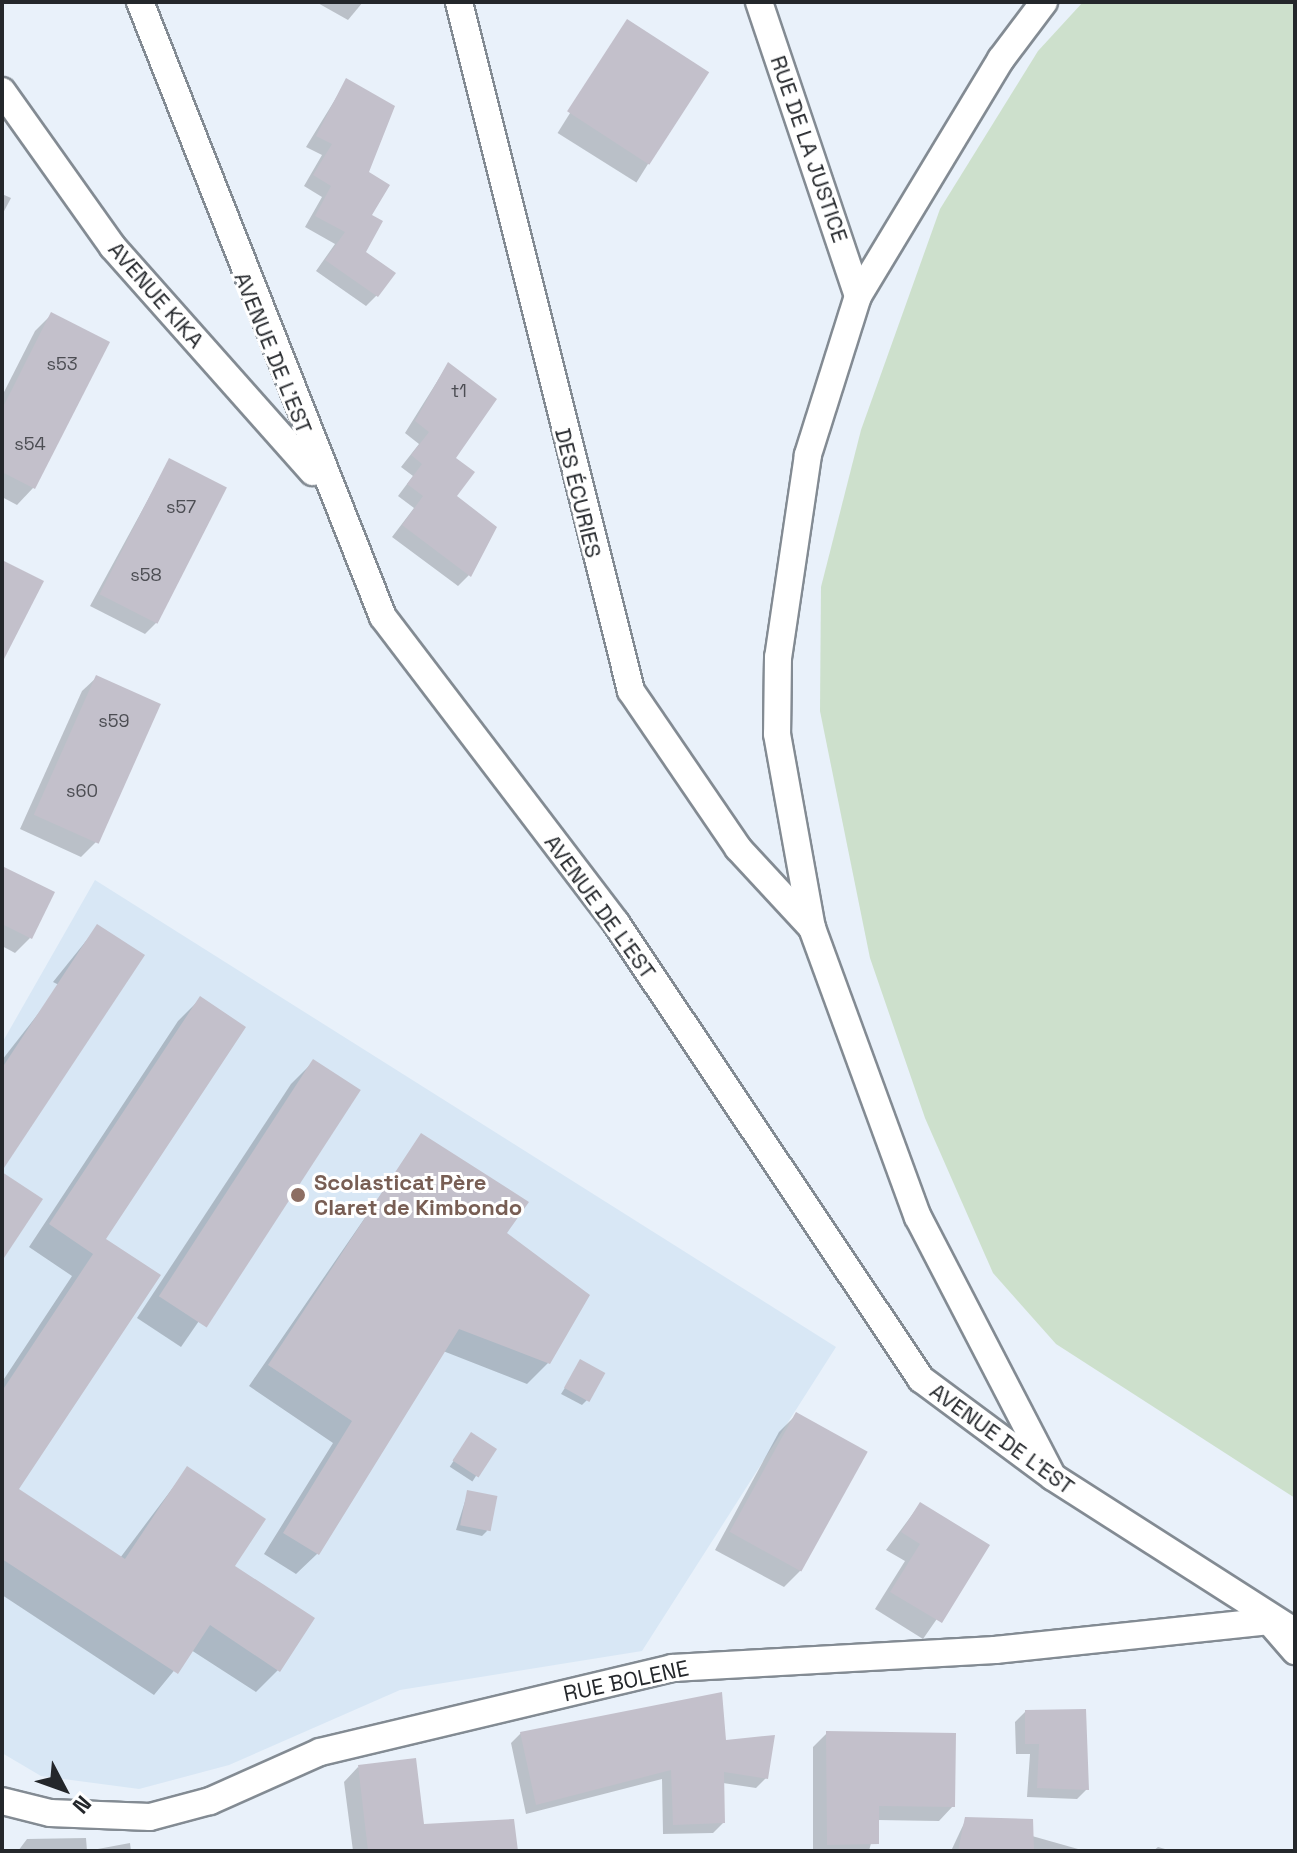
<!DOCTYPE html>
<meta charset="utf-8">
<style>
body{margin:0}
#map{position:relative;width:1297px;height:1853px;overflow:hidden;background:#e9f1fa;font-family:"Space Grotesk",sans-serif}
div>[style]{position:absolute}
.built>*{inset:0;background:#d8e7f5}
.green>*{inset:0;background:#cde0cc}
.shadow>*{inset:0;background:#0003;transform-origin:0 0}
.building>*{inset:0;background:#c3c0cb;transform-origin:0 0}
.roads{filter:drop-shadow(2px 0 #838b93) drop-shadow(-2px 0 #838b93) drop-shadow(0 2px #838b93) drop-shadow(0 -2px #838b93)}
.minor>*{height:26px;margin:-13px;padding:0 13px;transform-origin:13px;border-radius:13px;background:#fff}
.dots>*{width:22px;height:22px;translate:-50% -50%;box-sizing:border-box;border:4px solid #fff;border-radius:50%}
span{translate:-50% -50%;white-space:nowrap;text-align:center;line-height:1.15;-webkit-text-stroke:6px #fff;paint-order:stroke}
.number-label{font-size:18px;color:#4c4d53}
.number-label span{-webkit-text-stroke-width:0}
.street-label{font-size:22px;color:#24272b}
.education-label{font-size:22px;color:#785e54;font-weight:700}
.left{translate:0 -50%;text-align:left}
.frame{position:absolute;inset:0;border:4px solid #24272b;pointer-events:none}
.north{position:absolute;left:24px;top:1749px;width:80px;height:80px;-webkit-text-stroke:6px #fff;paint-order:stroke;rotate:131deg;font-size:22px;font-weight:700;line-height:32px;text-align:center;color:#24272b}
.north::after{content:'';display:block;margin:auto;width:28px;height:36px;background:#24272b;clip-path:polygon(50% 0,100% 100%,50% 72%,0 100%)}
</style>
<div id="map">
<div class="built">
<div style="clip-path:polygon(95px 880px,836px 1347px,642px 1651px,400px 1690px,229px 1765px,139px 1789px,41px 1776px,2px 1753px,2px 1043px)"></div>
</div>
<div class="green">
<div style="clip-path:polygon(1083px 2px,1295px 2px,1295px 1498px,1056px 1344px,993px 1273px,925px 1118px,870px 958px,820px 711px,821px 587px,861px 430px,940px 209px,1038px 51px)"></div>
</div>
<div class="shadow">
<div style="clip-path:polygon(316px 2px,363px 2px,348px 20px)"></div>
<div style="left:627px;top:22px;width:93px;height:131px;rotate:32deg"></div>
<div style="clip-path:polygon(347px 80px,367px 173px,363px 252px,377px 295px,366px 306px,316px 271px,335px 244px,305px 227px,322px 197px,304px 186px,322px 155px,306px 147px)"></div>
<div style="clip-path:polygon(2px 194px,11px 198px,2px 215px)"></div>
<div style="clip-path:polygon(52px 314px,33px 488px,17px 505px,2px 497px,2px 396px,35px 331px)"></div>
<div style="clip-path:polygon(448px 364px,454px 496px,469px 575px,458px 586px,392px 537px,414px 508px,398px 496px,413px 476px,401px 467px,419px 444px,405px 433px)"></div>
<div style="clip-path:polygon(169px 461px,156px 623px,145px 634px,90px 606px)"></div>
<div style="clip-path:polygon(97px 677px,96px 842px,81px 857px,20px 829px,82px 691px)"></div>
<div style="clip-path:polygon(2px 868px,30px 938px,15px 953px,2px 946px)"></div>
<div style="clip-path:polygon(98px 926px,101px 1006px,53px 982px)"></div>
<div style="clip-path:polygon(200px 999px,103px 1240px,16px 1490px,120px 1558px,187px 1469px,278px 1670px,256px 1692px,191px 1650px,154px 1695px,2px 1595px,2px 1382px,72px 1276px,29px 1247px,178px 1021px)"></div>
<div style="clip-path:polygon(49px 1000px,2px 1167px,2px 1060px)"></div>
<div style="clip-path:polygon(313px 1062px,358px 1091px,181px 1347px,137px 1318px,291px 1084px)"></div>
<div style="clip-path:polygon(422px 1135px,505px 1234px,548px 1363px,527px 1384px,443px 1351px,317px 1554px,296px 1574px,264px 1554px,333px 1443px,249px 1386px)"></div>
<div style="clip-path:polygon(581px 1362px,587px 1400px,582px 1405px,561px 1394px)"></div>
<div style="clip-path:polygon(796px 1415px,801px 1570px,784px 1587px,715px 1550px,779px 1432px)"></div>
<div style="left:471px;top:1434px;width:27px;height:39px;rotate:33deg"></div>
<div style="clip-path:polygon(468px 1492px,487px 1531px,482px 1536px,456px 1530px)"></div>
<div style="clip-path:polygon(920px 1504px,988px 1545px,923px 1639px,875px 1609px,905px 1561px,886px 1550px)"></div>
<div style="clip-path:polygon(1025px 1712px,1087px 1789px,1077px 1799px,1027px 1797px,1030px 1754px,1016px 1754px,1015px 1722px)"></div>
<div style="clip-path:polygon(521px 1733px,724px 1742px,766px 1778px,756px 1788px,723px 1783px,723px 1823px,713px 1833px,663px 1834px,662px 1779px,526px 1814px,511px 1743px)"></div>
<div style="clip-path:polygon(827px 1733px,953px 1806px,939px 1821px,877px 1820px,869px 1851px,813px 1851px,813px 1747px)"></div>
<div style="clip-path:polygon(358px 1767px,422px 1826px,516px 1851px,353px 1851px,344px 1782px)"></div>
<div style="clip-path:polygon(966px 1819px,1032px 1836px,1078px 1849px,951px 1851px)"></div>
<div style="clip-path:polygon(86px 1838px,87px 1851px,130px 1843px,131px 1851px,18px 1851px,27px 1839px)"></div>
<div style="clip-path:polygon(1158px 1847px,1172px 1851px,1153px 1851px)"></div>
</div>
<div class="building">
<div style="left:627px;top:19px;width:98px;height:110px;rotate:33deg"></div>
<div style="clip-path:polygon(346px 78px,395px 106px,369px 172px,390px 185px,372px 215px,383px 221px,366px 252px,396px 273px,378px 297px,325px 260px,345px 232px,315px 216px,331px 186px,313px 175px,332px 144px,316px 136px)"></div>
<div style="clip-path:polygon(51px 312px,110px 342px,35px 489px,2px 472px,2px 409px)"></div>
<div style="clip-path:polygon(448px 362px,497px 399px,456px 458px,475px 472px,457px 496px,497px 527px,471px 577px,402px 525px,423px 496px,407px 484px,422px 464px,411px 455px,429px 432px,415px 421px)"></div>
<div style="left:169px;top:458px;width:65px;height:153px;rotate:27deg"></div>
<div style="clip-path:polygon(2px 560px,44px 581px,2px 663px)"></div>
<div style="left:96px;top:675px;width:71px;height:153px;rotate:24deg"></div>
<div style="clip-path:polygon(2px 866px,55px 892px,32px 939px,2px 924px)"></div>
<div style="clip-path:polygon(97px 924px,145px 955px,2px 1171px,2px 1068px)"></div>
<div style="clip-path:polygon(200px 996px,246px 1027px,106px 1239px,161px 1275px,19px 1489px,125px 1559px,187px 1466px,266px 1519px,235px 1566px,315px 1618px,280px 1672px,210px 1625px,178px 1674px,2px 1559px,2px 1391px,93px 1254px,49px 1224px)"></div>
<div style="left:313px;top:1059px;width:57px;height:283px;rotate:33deg"></div>
<div style="clip-path:polygon(421px 1133px,529px 1202px,507px 1233px,590px 1295px,550px 1364px,459px 1329px,319px 1555px,283px 1533px,352px 1421px,268px 1365px)"></div>
<div style="clip-path:polygon(2px 1172px,43px 1199px,2px 1261px)"></div>
<div style="left:580px;top:1359px;width:29px;height:33px;rotate:29deg"></div>
<div style="left:796px;top:1412px;width:82px;height:137px;rotate:29deg"></div>
<div style="left:471px;top:1432px;width:31px;height:34px;rotate:33deg"></div>
<div style="left:467px;top:1490px;width:31px;height:36px;rotate:11deg"></div>
<div style="clip-path:polygon(920px 1502px,990px 1545px,942px 1623px,890px 1592px,920px 1544px,901px 1532px)"></div>
<div style="clip-path:polygon(722px 1692px,726px 1740px,775px 1735px,768px 1779px,724px 1772px,725px 1823px,673px 1825px,671px 1770px,536px 1805px,520px 1732px)"></div>
<div style="clip-path:polygon(1086px 1709px,1089px 1790px,1037px 1788px,1039px 1744px,1025px 1744px,1025px 1710px)"></div>
<div style="clip-path:polygon(826px 1731px,956px 1733px,955px 1807px,879px 1806px,879px 1844px,827px 1845px)"></div>
<div style="clip-path:polygon(416px 1758px,424px 1824px,514px 1819px,518px 1851px,368px 1851px,358px 1765px)"></div>
<div style="clip-path:polygon(965px 1817px,1033px 1819px,1034px 1851px,958px 1851px)"></div>
</div>
<div class="roads">
<div class="minor">
<div style="left:140px;top:2px;width:661px;rotate:68.44deg"></div>
<div style="left:383px;top:617px;width:385px;rotate:52.7deg"></div>
<div style="left:616px;top:923px;width:549px;rotate:56.22deg"></div>
<div style="left:921px;top:1379px;width:164px;rotate:36.6deg"></div>
<div style="left:1053px;top:1477px;width:287px;rotate:32.6deg"></div>
<div style="left:459px;top:2px;width:710px;rotate:75.98deg"></div>
<div style="left:631px;top:691px;width:190px;rotate:55.7deg"></div>
<div style="left:738px;top:848px;width:109px;rotate:47.2deg"></div>
<div style="left:759px;top:2px;width:310px;rotate:71.4deg"></div>
<div style="left:1044px;top:2px;width:71px;rotate:127deg"></div>
<div style="left:1001px;top:59px;width:277px;rotate:121.1deg"></div>
<div style="left:858px;top:296px;width:167px;rotate:107.5deg"></div>
<div style="left:808px;top:455px;width:204px;rotate:98.4deg"></div>
<div style="left:778px;top:657px;width:77px;rotate:90.7deg"></div>
<div style="left:777px;top:734px;width:197px;rotate:79.8deg"></div>
<div style="left:812px;top:928px;width:308px;rotate:69.9deg"></div>
<div style="left:918px;top:1217px;width:287px;rotate:62.6deg"></div>
<div style="left:2px;top:91px;width:191px;rotate:54.6deg"></div>
<div style="left:113px;top:247px;width:301px;rotate:48.4deg"></div>
<div style="left:2px;top:1801px;width:49px;rotate:14deg"></div>
<div style="left:50px;top:1813px;width:100px;rotate:2.3deg"></div>
<div style="left:150px;top:1817px;width:62px;rotate:-14.9deg"></div>
<div style="left:210px;top:1801px;width:120px;rotate:-24deg"></div>
<div style="left:320px;top:1752px;width:362px;rotate:-13.4deg"></div>
<div style="left:672px;top:1668px;width:324px;rotate:-3.2deg"></div>
<div style="left:995px;top:1650px;width:276px;rotate:-6deg"></div>
<div style="left:1269px;top:1621px;width:40px;rotate:49deg"></div>
</div>
</div>
<div class="dots">
<div style="left:298px;top:1195px;background:#8d6e63"></div>
</div>
<div class="number-label">
<span style="left:62px;top:364px">s53</span>
<span style="left:459px;top:391px">t1</span>
<span style="left:30px;top:444px">s54</span>
<span style="left:181px;top:507px">s57</span>
<span style="left:146px;top:575px">s58</span>
<span style="left:114px;top:721px">s59</span>
<span style="left:82px;top:791px">s60</span>
</div>
<div class="street-label">
<span style="left:809px;top:149px;rotate:71deg">RUE DE LA JUSTICE</span>
<span style="left:156px;top:295px;rotate:49deg">AVENUE KIKA</span>
<span style="left:273px;top:353px;rotate:68deg">AVENUE DE L'EST</span>
<span style="left:578px;top:493px;rotate:76deg">DES ÉCURIES</span>
<span style="left:600px;top:907px;rotate:54deg">AVENUE DE L'EST</span>
<span style="left:1002px;top:1439px;rotate:36deg">AVENUE DE L'EST</span>
<span style="left:626px;top:1681px;rotate:-12deg">RUE BOLENE</span>
</div>
<div class="education-label">
<span class="left" style="left:314px;top:1195px">Scolasticat Père<br>Claret de Kimbondo</span>
</div>
<div class="frame"></div>
<div class="north">N</div>
</div>
